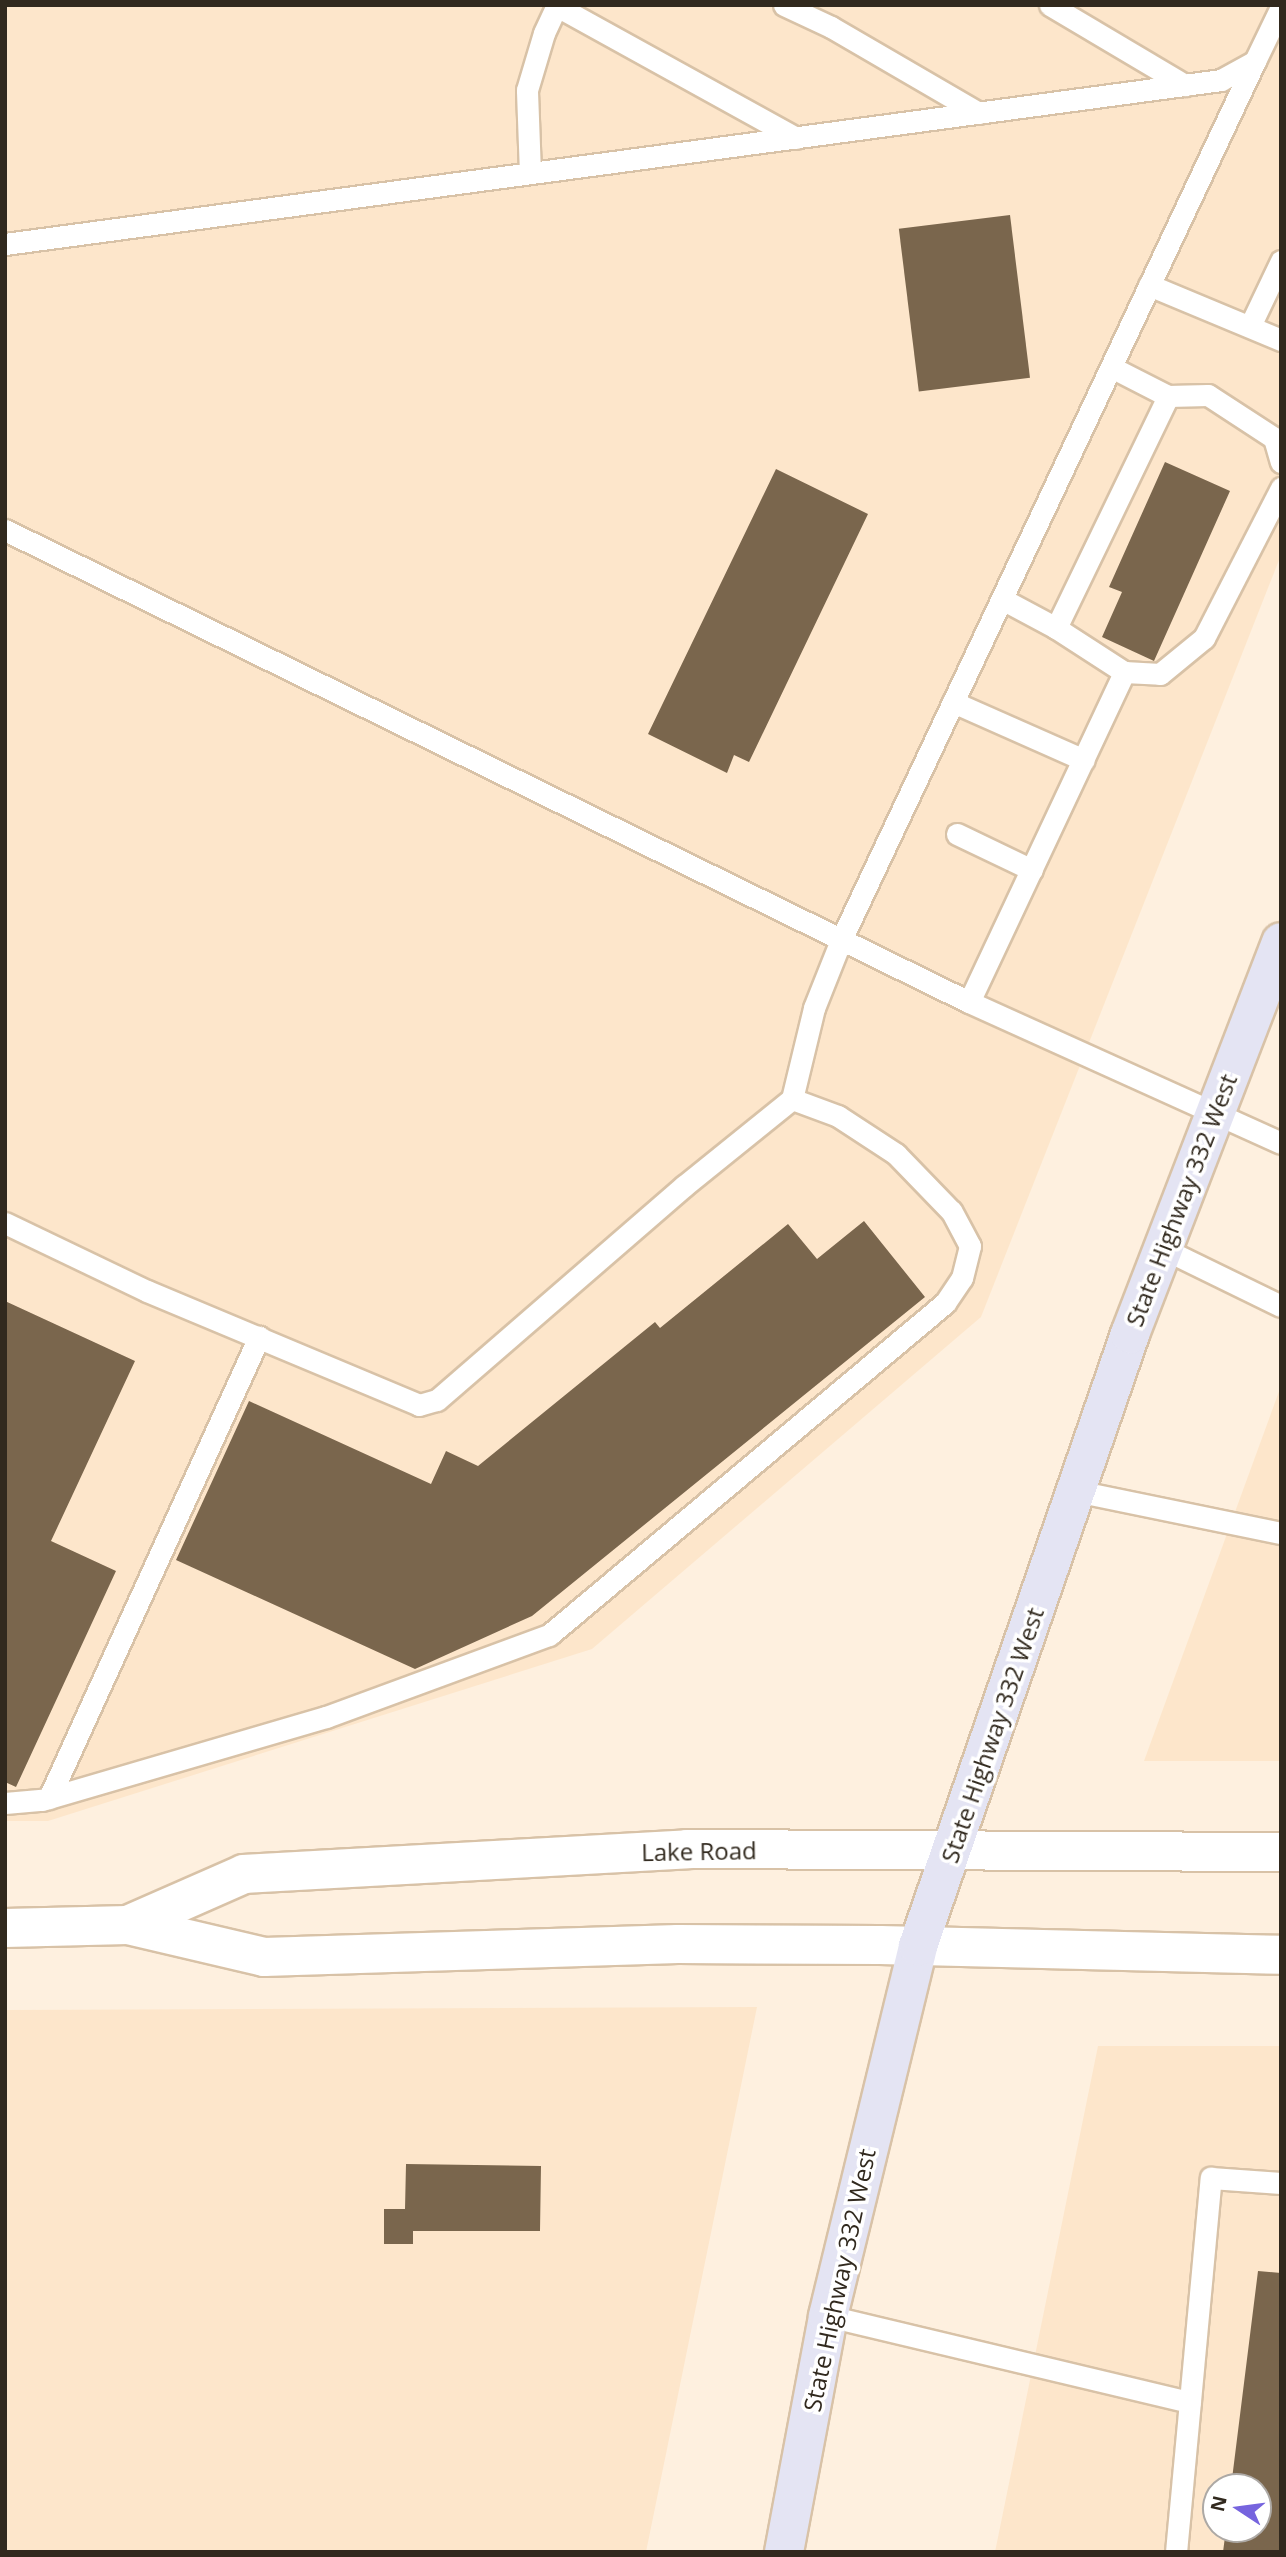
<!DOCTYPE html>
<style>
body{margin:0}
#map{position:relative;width:1286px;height:2557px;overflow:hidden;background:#fef0df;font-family:"Open Sans",sans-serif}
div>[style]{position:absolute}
.built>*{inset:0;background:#fde6cb}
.building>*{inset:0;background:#7a664d;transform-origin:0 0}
.roads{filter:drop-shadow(2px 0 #d8c2a7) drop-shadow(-2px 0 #d8c2a7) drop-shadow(0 2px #d8c2a7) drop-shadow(0 -2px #d8c2a7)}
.lane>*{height:21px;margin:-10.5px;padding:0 10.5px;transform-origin:10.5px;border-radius:10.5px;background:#fff}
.secondary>*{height:38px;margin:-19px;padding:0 19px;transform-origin:19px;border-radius:19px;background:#fff}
.primary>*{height:38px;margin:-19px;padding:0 19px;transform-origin:19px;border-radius:19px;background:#e4e4f3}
span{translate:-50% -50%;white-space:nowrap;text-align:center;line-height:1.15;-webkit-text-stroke:7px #fff;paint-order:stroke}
.street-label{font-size:24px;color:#31291e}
.frame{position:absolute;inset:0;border:7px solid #31291e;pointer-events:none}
.north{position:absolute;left:1202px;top:2473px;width:70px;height:70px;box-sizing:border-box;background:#fff;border:2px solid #ada9a5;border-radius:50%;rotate:283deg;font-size:19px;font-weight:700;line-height:28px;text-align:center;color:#31291e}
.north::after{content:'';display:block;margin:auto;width:24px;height:32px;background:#7664de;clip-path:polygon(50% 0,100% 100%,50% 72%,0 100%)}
</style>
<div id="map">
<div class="built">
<div style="clip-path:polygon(5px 5px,1281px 5px,1281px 555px,981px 1317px,592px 1649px,48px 1821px,5px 1821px)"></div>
<div style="clip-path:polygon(1281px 1386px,1281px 1761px,1144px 1761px)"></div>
<div style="clip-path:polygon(757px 2007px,646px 2552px,5px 2552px,5px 2010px)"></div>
<div style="clip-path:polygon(evenodd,1098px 2046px,1281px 2046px,1281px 2552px,995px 2552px,1098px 2046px,1216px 2487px,1258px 2487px,1258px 2529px,1216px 2529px,1216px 2487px)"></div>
</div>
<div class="building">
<div style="left:1010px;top:215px;width:164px;height:112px;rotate:83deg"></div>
<div style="clip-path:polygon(1165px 462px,1230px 491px,1154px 661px,1102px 637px,1122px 592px,1109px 587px)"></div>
<div style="clip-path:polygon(776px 469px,868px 514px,749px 762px,734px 755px,727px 773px,648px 734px)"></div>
<div style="clip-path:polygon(864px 1221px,925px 1297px,532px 1616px,415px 1669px,176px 1560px,249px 1401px,431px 1484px,446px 1451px,478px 1466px,655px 1322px,660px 1328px,788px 1224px,817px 1259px)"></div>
<div style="clip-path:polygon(5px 1301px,135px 1361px,51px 1541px,116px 1571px,16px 1787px,5px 1782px)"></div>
<div style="clip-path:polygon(406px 2164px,541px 2166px,540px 2231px,413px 2231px,413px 2244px,384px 2244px,384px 2209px,405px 2209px)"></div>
<div style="clip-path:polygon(1258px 2271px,1281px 2273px,1281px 2552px,1223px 2552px,1226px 2529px,1258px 2529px,1258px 2487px,1231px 2487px)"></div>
</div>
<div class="roads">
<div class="lane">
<div style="left:784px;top:5px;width:52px;rotate:25.1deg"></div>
<div style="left:831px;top:27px;width:171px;rotate:30.2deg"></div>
<div style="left:1050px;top:5px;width:157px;rotate:30.7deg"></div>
<div style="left:557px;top:6px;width:273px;rotate:28.9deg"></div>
<div style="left:530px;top:173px;width:83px;rotate:-92.1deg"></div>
<div style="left:527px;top:90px;width:59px;rotate:-73.4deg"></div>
<div style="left:544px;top:33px;width:31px;rotate:-65deg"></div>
<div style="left:5px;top:244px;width:1227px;rotate:-7.68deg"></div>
<div style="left:1221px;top:80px;width:39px;rotate:-29deg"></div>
<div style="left:1255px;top:61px;width:60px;rotate:-64.3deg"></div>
<div style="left:1149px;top:285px;width:143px;rotate:22.6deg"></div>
<div style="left:1250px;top:326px;width:72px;rotate:-64.5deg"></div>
<div style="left:1111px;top:367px;width:64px;rotate:27deg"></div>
<div style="left:1168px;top:396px;width:40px;rotate:-1.4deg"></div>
<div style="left:1208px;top:395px;width:79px;rotate:33.1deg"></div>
<div style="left:1274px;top:438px;width:25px;rotate:74deg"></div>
<div style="left:5px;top:530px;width:1073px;rotate:26.09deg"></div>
<div style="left:969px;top:1002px;width:342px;rotate:24.3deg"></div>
<div style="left:1002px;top:599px;width:61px;rotate:28.2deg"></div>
<div style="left:1056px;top:628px;width:81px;rotate:32.9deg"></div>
<div style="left:1056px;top:628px;width:258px;rotate:-64.2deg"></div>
<div style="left:953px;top:702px;width:143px;rotate:23.9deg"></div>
<div style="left:957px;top:834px;width:83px;rotate:25.6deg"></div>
<div style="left:969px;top:1002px;width:365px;rotate:-64.8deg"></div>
<div style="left:1124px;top:672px;width:36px;rotate:3deg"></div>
<div style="left:1160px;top:674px;width:57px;rotate:-39.3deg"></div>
<div style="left:1204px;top:638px;width:169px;rotate:-62.8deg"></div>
<div style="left:5px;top:1223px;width:157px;rotate:25.6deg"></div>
<div style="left:147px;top:1291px;width:295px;rotate:22.7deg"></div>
<div style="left:419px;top:1405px;width:19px;rotate:-16deg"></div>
<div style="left:437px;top:1400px;width:327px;rotate:-40.9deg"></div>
<div style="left:684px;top:1186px;width:139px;rotate:-38.9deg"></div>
<div style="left:792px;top:1099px;width:94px;rotate:-76.4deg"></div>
<div style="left:814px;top:1008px;width:73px;rotate:-68.3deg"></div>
<div style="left:841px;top:940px;width:972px;rotate:-64.78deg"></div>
<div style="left:1162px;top:1248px;width:132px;rotate:26deg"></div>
<div style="left:1076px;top:1491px;width:209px;rotate:11.6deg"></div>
<div style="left:49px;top:1798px;width:507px;rotate:-65.51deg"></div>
<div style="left:5px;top:1803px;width:37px;rotate:-5deg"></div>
<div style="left:42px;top:1800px;width:296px;rotate:-16.3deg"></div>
<div style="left:326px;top:1717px;width:238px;rotate:-20.2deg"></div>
<div style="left:549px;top:1635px;width:517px;rotate:-39.98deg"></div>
<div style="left:945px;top:1303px;width:30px;rotate:-56deg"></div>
<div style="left:962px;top:1278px;width:33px;rotate:-76deg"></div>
<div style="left:970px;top:1246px;width:40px;rotate:-118deg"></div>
<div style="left:951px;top:1211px;width:79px;rotate:-134deg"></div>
<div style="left:896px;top:1154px;width:69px;rotate:-146.8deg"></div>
<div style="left:838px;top:1116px;width:49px;rotate:-159.7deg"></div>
<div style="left:828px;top:2316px;width:372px;rotate:13.4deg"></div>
<div style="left:1176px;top:2552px;width:376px;rotate:-84.7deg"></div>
<div style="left:1211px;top:2178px;width:70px;rotate:4.1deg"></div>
</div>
<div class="secondary">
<div style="left:128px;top:1925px;width:127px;rotate:-23.7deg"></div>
<div style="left:244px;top:1874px;width:444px;rotate:-3.2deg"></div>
<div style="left:687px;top:1849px;width:594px;rotate:0.29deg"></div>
<div style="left:5px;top:1928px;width:123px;rotate:-1.4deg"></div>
<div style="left:128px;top:1925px;width:140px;rotate:13.2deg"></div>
<div style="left:264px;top:1957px;width:414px;rotate:-1.8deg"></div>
<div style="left:678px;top:1944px;width:202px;rotate:0.3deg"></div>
<div style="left:880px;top:1945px;width:401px;rotate:1.4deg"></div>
</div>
<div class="primary">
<div style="left:784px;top:2552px;width:240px;rotate:-79.4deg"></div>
<div style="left:828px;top:2316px;width:381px;rotate:-76.3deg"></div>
<div style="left:918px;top:1946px;width:648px;rotate:-70.89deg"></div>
<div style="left:1130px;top:1334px;width:420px;rotate:-68.9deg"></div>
</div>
</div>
<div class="street-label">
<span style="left:1181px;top:1200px;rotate:-69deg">State Highway 332 West</span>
<span style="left:992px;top:1735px;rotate:-71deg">State Highway 332 West</span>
<span style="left:699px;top:1851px;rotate:-1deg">Lake Road</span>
<span style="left:839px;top:2280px;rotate:-78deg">State Highway 332 West</span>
</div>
<div class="frame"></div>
<div class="north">N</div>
</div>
